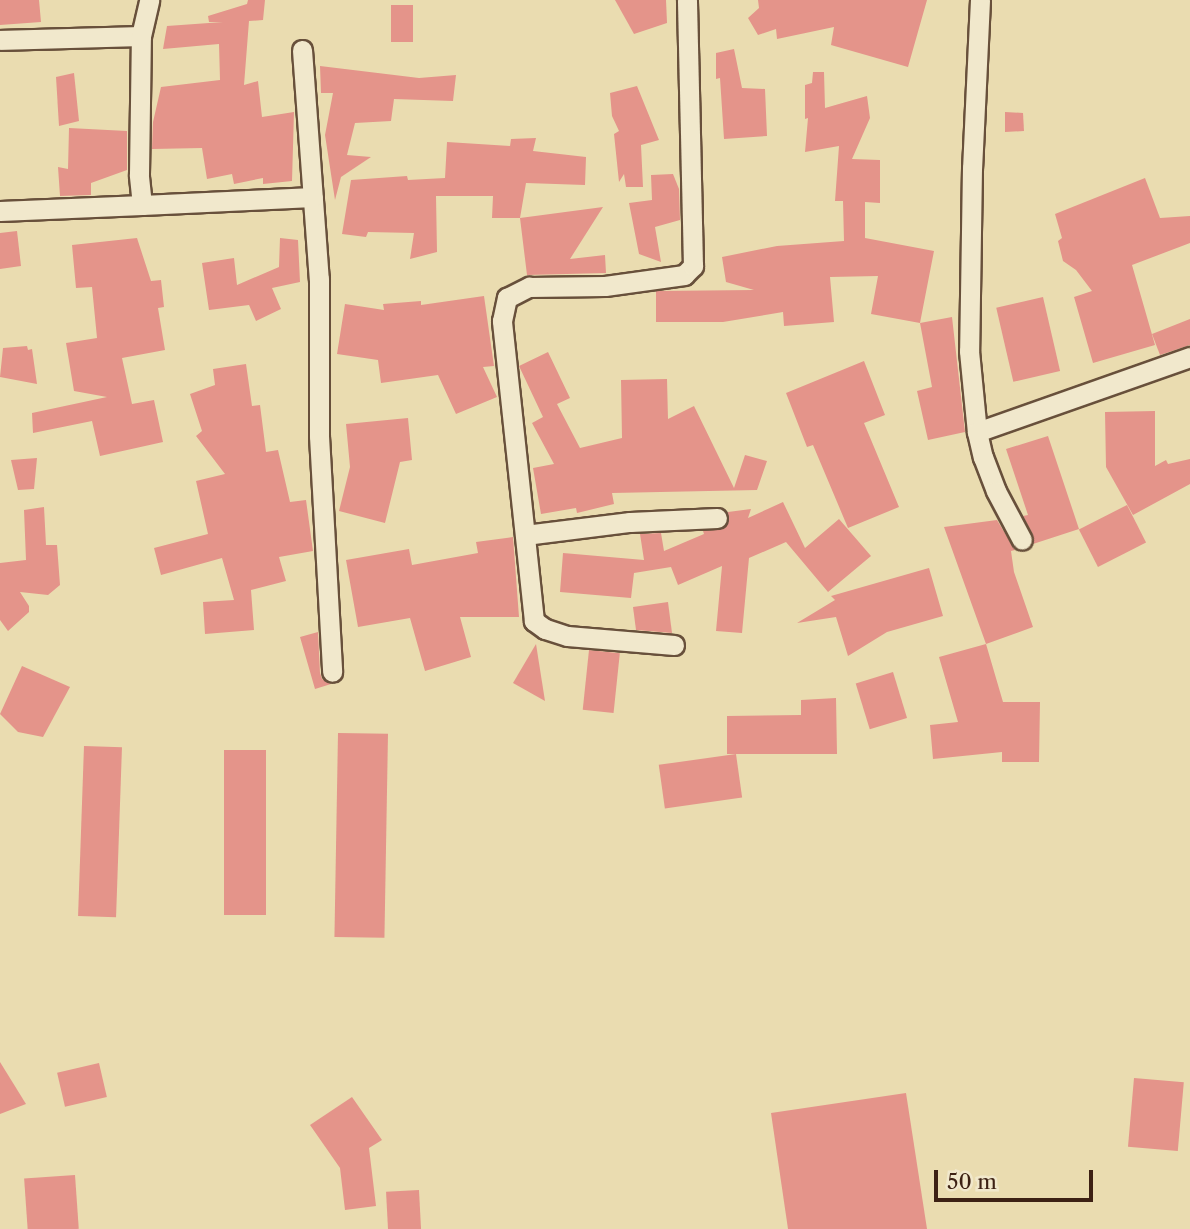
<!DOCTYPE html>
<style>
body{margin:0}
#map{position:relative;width:1190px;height:1229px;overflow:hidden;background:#eadcb0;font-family:"Libre Caslon Text",serif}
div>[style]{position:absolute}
.building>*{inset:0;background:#e4948a;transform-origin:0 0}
.roads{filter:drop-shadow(2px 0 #68503b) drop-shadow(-2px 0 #68503b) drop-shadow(0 2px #68503b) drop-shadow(0 -2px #68503b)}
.street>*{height:19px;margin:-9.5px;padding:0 9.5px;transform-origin:9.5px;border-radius:9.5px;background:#f1e8cc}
span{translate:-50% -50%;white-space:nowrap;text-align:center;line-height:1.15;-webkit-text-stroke:5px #f1e8cc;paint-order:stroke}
.scale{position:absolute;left:934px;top:1170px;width:159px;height:32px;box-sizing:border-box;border:4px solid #3d2114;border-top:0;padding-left:9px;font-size:21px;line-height:24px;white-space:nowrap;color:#3d2114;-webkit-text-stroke:5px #f1e8cc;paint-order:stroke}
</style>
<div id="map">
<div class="building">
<div style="clip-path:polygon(0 0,39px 0,41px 22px,0 25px)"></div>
<div style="clip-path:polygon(248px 0,265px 0,263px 20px,249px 21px,244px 85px,258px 81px,262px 117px,294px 112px,292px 181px,263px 184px,263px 178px,234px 184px,232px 174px,207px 179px,202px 148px,152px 149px,153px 122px,161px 87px,220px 80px,219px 44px,163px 49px,167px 26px,223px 22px,209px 22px,208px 16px,247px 4px)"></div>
<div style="clip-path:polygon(615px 0,666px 0,667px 23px,634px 34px)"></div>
<div style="clip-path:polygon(758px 0,927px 0,908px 67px,831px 45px,834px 27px,777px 39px,776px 29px,758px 35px,748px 18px,759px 8px)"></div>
<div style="left:391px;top:5px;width:22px;height:37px"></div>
<div style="clip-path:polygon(734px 49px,742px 88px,765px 89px,767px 136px,724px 139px,720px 78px,716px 79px,716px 53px)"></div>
<div style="clip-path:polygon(320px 66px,419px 78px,456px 75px,453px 101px,394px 99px,391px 121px,355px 123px,347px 155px,371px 157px,341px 177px,335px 200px,325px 135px,333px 93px,321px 93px)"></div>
<div style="clip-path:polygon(813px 72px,824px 72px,825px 108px,867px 96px,870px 118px,852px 159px,880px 160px,880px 203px,865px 202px,865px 238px,934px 251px,920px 323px,871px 314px,878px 276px,830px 277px,834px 322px,784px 326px,783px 312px,723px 322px,656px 322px,656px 291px,754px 290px,726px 282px,722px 257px,777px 246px,844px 241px,843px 201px,835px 201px,839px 146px,805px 152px,808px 118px,805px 119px,805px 85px,812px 83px)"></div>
<div style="clip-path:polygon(74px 73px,79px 121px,59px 126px,56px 77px)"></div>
<div style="clip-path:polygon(637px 86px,659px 140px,641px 145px,643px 187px,626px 187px,624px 174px,619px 182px,614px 134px,619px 131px,612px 116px,610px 93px)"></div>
<div style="clip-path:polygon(1005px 112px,1023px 113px,1024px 131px,1005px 132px)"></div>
<div style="clip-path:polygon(69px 128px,127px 131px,127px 170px,91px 183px,91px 195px,60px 196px,58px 167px,68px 169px)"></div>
<div style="clip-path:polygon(536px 138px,533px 151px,586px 157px,585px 185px,526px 183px,520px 218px,603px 207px,570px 259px,605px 255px,606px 273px,527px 275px,520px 218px,492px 218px,493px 196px,436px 196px,437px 252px,410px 259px,414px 233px,368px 232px,366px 237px,342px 234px,351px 180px,407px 176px,408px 180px,445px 178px,447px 142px,510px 146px,511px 139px)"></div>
<div style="clip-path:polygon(673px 174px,679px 189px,680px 220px,655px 227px,661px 262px,639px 254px,629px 203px,652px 200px,651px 175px)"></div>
<div style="clip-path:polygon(1145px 178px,1160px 218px,1190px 216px,1190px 243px,1132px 265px,1155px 345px,1093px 363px,1074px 297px,1092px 291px,1076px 270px,1063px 261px,1058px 241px,1062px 238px,1055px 214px)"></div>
<div style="clip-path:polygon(17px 231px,21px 266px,0 269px,0 233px)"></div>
<div style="clip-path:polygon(137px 238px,151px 281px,161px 280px,164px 307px,158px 308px,165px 350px,122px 358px,132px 404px,154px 400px,163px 442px,100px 456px,92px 421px,33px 433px,32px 413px,107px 397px,74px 391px,66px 343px,97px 338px,92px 287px,76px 288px,72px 245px)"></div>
<div style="clip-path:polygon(280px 238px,298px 240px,300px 282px,272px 288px,281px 309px,256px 321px,249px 305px,209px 310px,202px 263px,234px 258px,237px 285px,279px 267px)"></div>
<div style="clip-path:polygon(484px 296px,494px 366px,483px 367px,497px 397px,456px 414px,438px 375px,381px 383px,378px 360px,337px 354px,345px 304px,384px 310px,383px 304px,421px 301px,421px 305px)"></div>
<div style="left:1043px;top:297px;width:76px;height:48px;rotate:77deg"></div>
<div style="clip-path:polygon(952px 317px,965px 432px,928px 440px,917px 391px,932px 387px,920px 323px)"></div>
<div style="clip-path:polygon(1190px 319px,1190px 345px,1160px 355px,1152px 334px)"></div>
<div style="clip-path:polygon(27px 346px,28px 350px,32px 349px,37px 384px,0 377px,3px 348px)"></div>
<div style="clip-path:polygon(548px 352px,570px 398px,557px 404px,580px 448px,622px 438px,621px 380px,667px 379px,668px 419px,694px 406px,734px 488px,745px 455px,767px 461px,757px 490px,612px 493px,614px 504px,577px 513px,576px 508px,541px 514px,533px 468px,554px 464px,532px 423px,543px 417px,519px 366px)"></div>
<div style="clip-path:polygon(864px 361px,885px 415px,864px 423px,899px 507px,848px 528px,813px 445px,807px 447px,786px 393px)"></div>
<div style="clip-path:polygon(246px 364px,252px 406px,260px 405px,266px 452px,278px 450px,290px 502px,306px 500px,313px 551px,279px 557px,286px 581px,251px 590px,254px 630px,205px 634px,203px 602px,234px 600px,222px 558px,161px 575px,154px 548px,208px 534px,196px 481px,225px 474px,196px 436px,202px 431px,190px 394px,215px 385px,213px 369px)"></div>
<div style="clip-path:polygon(1155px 411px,1155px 466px,1166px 460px,1168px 464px,1190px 459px,1190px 484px,1133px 515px,1106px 467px,1105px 412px)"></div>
<div style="clip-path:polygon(408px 418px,412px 460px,400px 462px,385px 523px,339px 511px,350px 467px,346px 424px)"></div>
<div style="clip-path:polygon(1048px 436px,1079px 529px,1033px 544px,1033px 535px,1023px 516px,1028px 515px,1006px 449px)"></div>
<div style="clip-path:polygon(37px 458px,34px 489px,18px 490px,11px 460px)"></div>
<div style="clip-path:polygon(783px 502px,805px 548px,839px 519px,871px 556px,828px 592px,786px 542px,749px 558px,742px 633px,716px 631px,722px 566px,678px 585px,671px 567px,634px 573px,631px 598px,560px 592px,563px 553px,644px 560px,640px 534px,661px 533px,664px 551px,704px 534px,703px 531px,723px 529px,728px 523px,728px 512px,751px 509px,748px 518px)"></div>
<div style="left:1127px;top:505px;width:42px;height:54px;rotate:63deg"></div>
<div style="clip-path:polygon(44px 507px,46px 545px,57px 545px,60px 585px,48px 595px,20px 592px,29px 606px,29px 612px,8px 631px,0 620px,0 563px,26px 560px,24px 510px)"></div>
<div style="clip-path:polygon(997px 520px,1015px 550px,1011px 551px,1014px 572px,1033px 627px,986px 644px,944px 527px)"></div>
<div style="clip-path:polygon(513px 537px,519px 617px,460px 617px,471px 657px,425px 671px,410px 618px,358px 627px,346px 560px,409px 549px,412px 565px,478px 553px,476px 542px)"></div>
<div style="clip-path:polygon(929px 568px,943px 616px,887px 632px,848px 656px,836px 617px,797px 623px,835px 600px,831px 596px)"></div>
<div style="clip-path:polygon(668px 602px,672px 633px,636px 630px,633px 607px)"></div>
<div style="clip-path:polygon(318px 632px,320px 673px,322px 679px,331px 684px,315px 689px,300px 637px)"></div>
<div style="clip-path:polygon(536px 644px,545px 701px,513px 683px)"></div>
<div style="clip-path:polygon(986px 644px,1003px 702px,1040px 702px,1039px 762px,1002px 762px,1002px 752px,933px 759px,930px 725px,958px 722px,939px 657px)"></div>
<div style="left:589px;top:650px;width:31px;height:60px;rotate:6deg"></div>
<div style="clip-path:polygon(22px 666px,70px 687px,43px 737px,18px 732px,0 714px)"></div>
<div style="left:893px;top:672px;width:48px;height:39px;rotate:73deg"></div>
<div style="clip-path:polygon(836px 698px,837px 754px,727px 754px,727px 716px,801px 715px,801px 700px)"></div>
<div style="left:338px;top:733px;width:50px;height:204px;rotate:1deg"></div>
<div style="left:84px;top:746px;width:38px;height:170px;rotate:2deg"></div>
<div style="left:224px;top:750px;width:42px;height:165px"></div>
<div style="left:736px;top:754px;width:44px;height:78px;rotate:82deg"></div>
<div style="clip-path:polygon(0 1062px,26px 1104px,0 1114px)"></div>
<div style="left:99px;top:1063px;width:35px;height:43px;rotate:77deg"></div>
<div style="left:1134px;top:1078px;width:50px;height:69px;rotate:5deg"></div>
<div style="clip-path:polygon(906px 1093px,927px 1229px,788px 1229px,771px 1113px)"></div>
<div style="clip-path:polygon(352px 1097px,382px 1140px,369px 1148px,376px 1206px,345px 1210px,340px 1168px,310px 1125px)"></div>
<div style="left:75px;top:1175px;width:54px;height:51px;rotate:86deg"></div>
<div style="left:419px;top:1190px;width:39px;height:33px;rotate:87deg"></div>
</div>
<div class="roads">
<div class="street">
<div style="left:980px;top:0;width:168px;rotate:92.7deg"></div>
<div style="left:972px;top:168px;width:183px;rotate:90.9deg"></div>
<div style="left:969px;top:351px;width:81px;rotate:84.4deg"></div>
<div style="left:977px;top:432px;width:26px;rotate:77deg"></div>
<div style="left:983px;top:457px;width:36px;rotate:69deg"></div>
<div style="left:996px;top:491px;width:55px;rotate:62deg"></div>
<div style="left:0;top:40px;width:141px;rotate:-1.6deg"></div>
<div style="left:302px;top:50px;width:230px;rotate:85.8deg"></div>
<div style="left:319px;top:279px;width:157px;rotate:90deg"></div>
<div style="left:319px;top:436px;width:236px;rotate:86.8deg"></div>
<div style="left:142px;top:205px;width:171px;rotate:-2.7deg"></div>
<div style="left:0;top:211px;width:142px;rotate:-2.4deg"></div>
<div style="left:142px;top:205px;width:31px;rotate:-96deg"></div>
<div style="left:139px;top:174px;width:138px;rotate:-89.2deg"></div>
<div style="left:141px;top:36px;width:37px;rotate:-77deg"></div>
<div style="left:977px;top:432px;width:226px;rotate:-19.4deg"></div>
<div style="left:525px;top:535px;width:106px;rotate:-7.1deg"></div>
<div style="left:630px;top:522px;width:87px;rotate:-2.6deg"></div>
<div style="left:674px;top:645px;width:107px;rotate:-175.2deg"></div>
<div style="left:567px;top:636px;width:23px;rotate:-162deg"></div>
<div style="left:545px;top:629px;width:14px;rotate:-144deg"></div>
<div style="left:534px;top:621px;width:302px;rotate:-96.1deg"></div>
<div style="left:502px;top:321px;width:24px;rotate:-78deg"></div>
<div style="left:507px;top:298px;width:25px;rotate:-27deg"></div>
<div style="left:529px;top:287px;width:76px;rotate:-0.8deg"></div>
<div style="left:605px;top:286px;width:80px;rotate:-7.9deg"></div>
<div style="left:684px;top:275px;width:13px;rotate:-45deg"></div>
<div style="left:693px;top:266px;width:266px;rotate:-91.3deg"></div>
</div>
</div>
<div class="scale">50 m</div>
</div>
